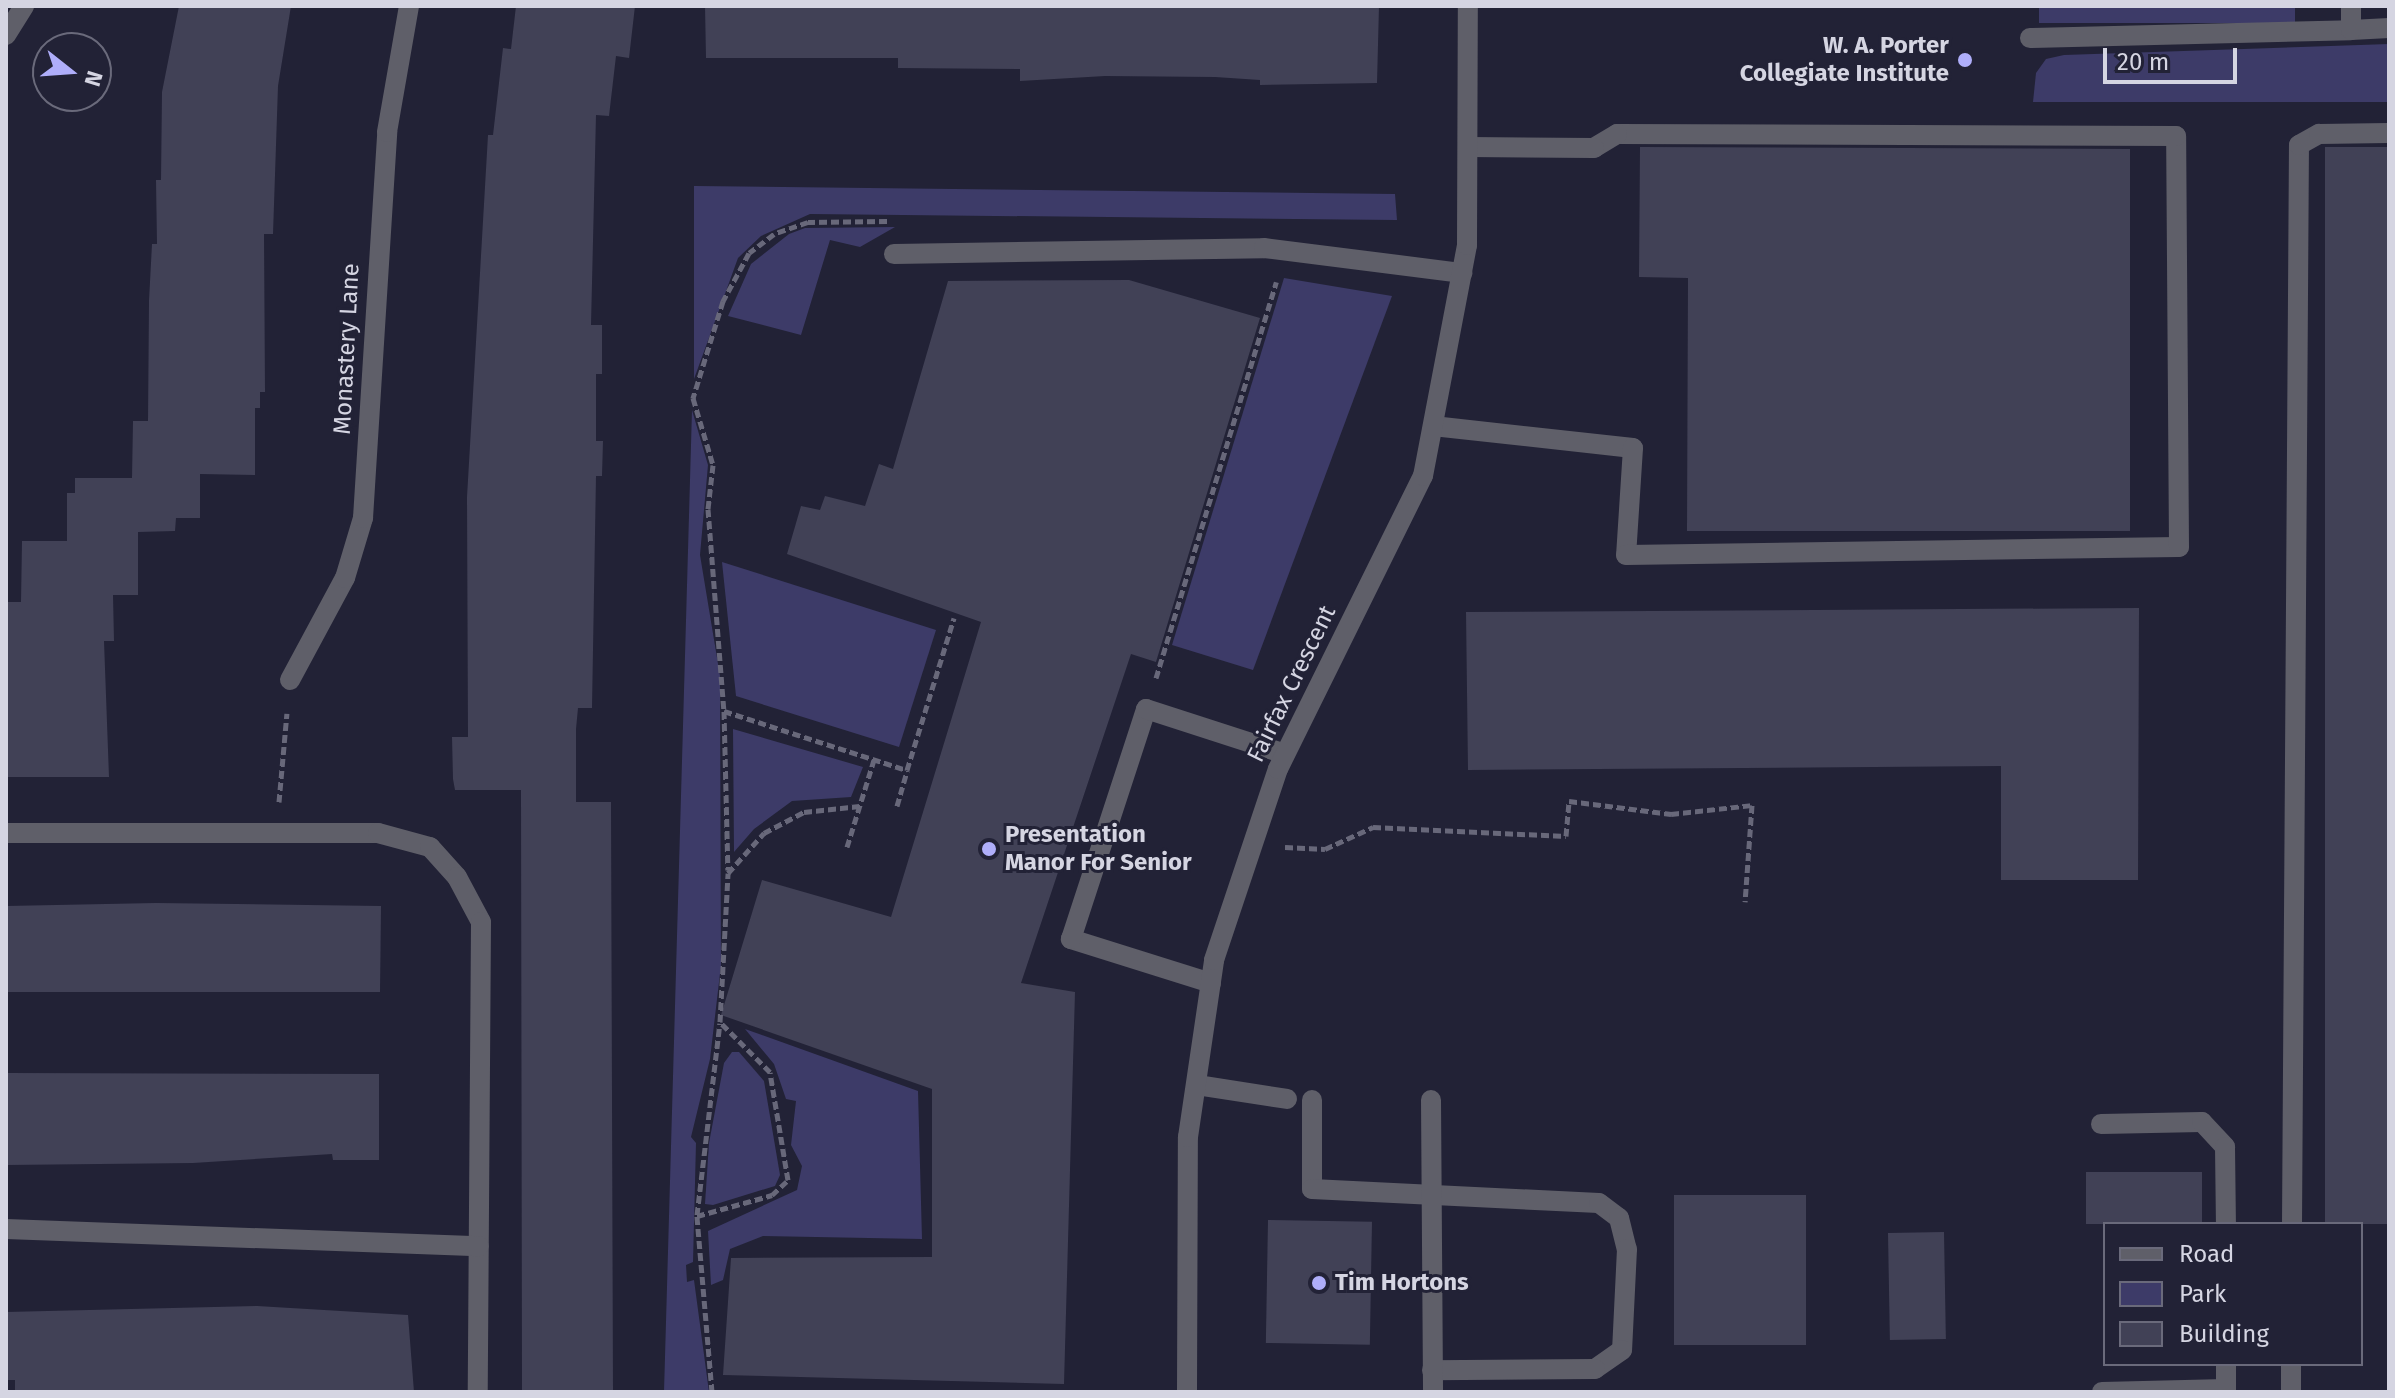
<!DOCTYPE html>
<style>
body{margin:0}
#map{position:relative;width:2395px;height:1398px;overflow:hidden;background:#222236;font-family:"Fira Sans",sans-serif}
div>[style]{position:absolute}
.green>*{inset:0;background:#3d3b68;transform-origin:0 0}
.building>*{inset:0;background:#414156;transform-origin:0 0}
.path>*{height:5px;margin-top:-2.5px;transform-origin:0;background:repeating-linear-gradient(90deg,#68687a 0 8px,transparent 0 12px)}
.minor>*{height:20px;margin:-10px;padding:0 10px;transform-origin:10px;border-radius:10px;background:#5f5f69}
.dots>*{width:22px;height:22px;translate:-50% -50%;box-sizing:border-box;border:4px solid #222236;border-radius:50%}
span{translate:-50% -50%;white-space:nowrap;text-align:center;line-height:1.15;-webkit-text-stroke:6px #222236;paint-order:stroke}
.poi-label{font-size:24px;color:#d5d5e2;font-weight:700}
.right{translate:-100% -50%;text-align:right}
.left{translate:0 -50%;text-align:left}
.street-label{font-size:24px;color:#d5d5e2}
.frame{position:absolute;inset:0;border:8px solid #d5d5e2;pointer-events:none}
.legend{position:absolute;left:2103px;top:1222px;width:260px;height:144px;box-sizing:border-box;background:#222236;border:2px solid #6a6a7b;margin:0;padding:10px 14px;list-style:none;font-size:24px;color:#d5d5e2}
.legend li{display:flex;align-items:center;gap:16px;height:40px}
.legend b{width:40px;border:2px solid #6a6a7b}
.north{position:absolute;left:32px;top:32px;width:80px;height:80px;box-sizing:border-box;background:#222236;border:2px solid #6a6a7b;border-radius:50%;rotate:107deg;font-size:22px;font-weight:700;line-height:32px;text-align:center;color:#d5d5e2}
.north::after{content:'';display:block;margin:auto;width:28px;height:36px;background:#afaefa;clip-path:polygon(50% 0,100% 100%,50% 72%,0 100%)}
.scale{position:absolute;left:2103px;top:48px;width:134px;height:36px;box-sizing:border-box;border:4px solid #d5d5e2;border-top:0;padding-left:10px;font-size:24px;line-height:28px;white-space:nowrap;color:#d5d5e2;-webkit-text-stroke:6px #222236;paint-order:stroke}
</style>
<div id="map">
<div class="green">
<div style="left:2039px;top:6px;width:256px;height:17px"></div>
<div style="clip-path:polygon(2389px 44px,2389px 102px,2033px 102px,2036px 73px,2046px 59px,2064px 55px)"></div>
<div style="clip-path:polygon(694px 186px,1395px 194px,1397px 220px,810px 214px,761px 236px,738px 258px,694px 379px)"></div>
<div style="clip-path:polygon(895px 227px,860px 247px,830px 240px,801px 335px,728px 316px,751px 264px,789px 234px,805px 228px)"></div>
<div style="clip-path:polygon(1284px 278px,1392px 296px,1253px 670px,1172px 645px)"></div>
<div style="clip-path:polygon(692px 410px,708px 465px,700px 555px,720px 676px,721px 965px,710px 1059px,691px 1137px,696px 1143px,693px 1262px,686px 1265px,687px 1282px,694px 1280px,709px 1392px,664px 1392px)"></div>
<div style="clip-path:polygon(722px 562px,936px 630px,899px 747px,736px 696px)"></div>
<div style="clip-path:polygon(733px 729px,863px 767px,851px 797px,792px 801px,754px 829px,734px 852px)"></div>
<div style="clip-path:polygon(745px 1029px,918px 1091px,922px 1239px,763px 1236px,730px 1249px,723px 1280px,711px 1285px,708px 1231px,797px 1190px,802px 1166px,791px 1145px,796px 1101px,786px 1099px,774px 1064px)"></div>
<div style="clip-path:polygon(732px 1052px,739px 1052px,764px 1081px,780px 1175px,775px 1186px,713px 1205px,705px 1204px,709px 1143px,724px 1063px)"></div>
</div>
<div class="building">
<div style="clip-path:polygon(179px 6px,291px 6px,278px 86px,273px 234px,264px 234px,265px 392px,260px 392px,260px 408px,255px 408px,255px 475px,200px 474px,200px 518px,176px 518px,175px 531px,138px 532px,138px 595px,113px 595px,114px 641px,104px 641px,109px 777px,6px 777px,6px 602px,21px 602px,22px 541px,67px 541px,67px 493px,75px 493px,75px 478px,132px 478px,133px 421px,148px 421px,149px 301px,152px 244px,157px 244px,156px 180px,161px 180px,162px 92px)"></div>
<div style="clip-path:polygon(516px 6px,635px 6px,629px 58px,616px 56px,609px 116px,596px 115px,591px 325px,602px 325px,602px 374px,596px 374px,596px 441px,603px 441px,602px 476px,596px 476px,592px 708px,578px 708px,576px 729px,576px 802px,611px 802px,613px 1392px,522px 1392px,521px 790px,455px 790px,453px 779px,452px 737px,468px 737px,467px 497px,488px 135px,493px 135px,503px 48px,511px 49px)"></div>
<div style="clip-path:polygon(705px 6px,1379px 6px,1377px 83px,1260px 85px,1260px 80px,1215px 77px,1105px 76px,1020px 81px,1020px 69px,898px 68px,898px 58px,706px 58px)"></div>
<div style="clip-path:polygon(1640px 147px,2130px 149px,2130px 531px,1687px 531px,1688px 278px,1639px 277px)"></div>
<div style="left:2325px;top:147px;width:64px;height:1077px"></div>
<div style="clip-path:polygon(1129px 280px,1260px 318px,1156px 662px,1131px 654px,1021px 983px,1075px 992px,1064px 1384px,723px 1375px,731px 1258px,932px 1257px,932px 1089px,721px 1015px,762px 880px,891px 917px,981px 622px,787px 554px,801px 506px,820px 510px,825px 496px,865px 506px,879px 464px,893px 469px,948px 281px)"></div>
<div style="clip-path:polygon(2139px 608px,2138px 880px,2001px 880px,2001px 766px,1468px 770px,1466px 612px)"></div>
<div style="clip-path:polygon(156px 903px,381px 906px,380px 992px,6px 992px,6px 906px)"></div>
<div style="clip-path:polygon(6px 1073px,379px 1074px,379px 1160px,333px 1160px,332px 1154px,193px 1163px,6px 1165px)"></div>
<div style="left:2086px;top:1172px;width:116px;height:52px"></div>
<div style="left:1806px;top:1195px;width:150px;height:132px;rotate:90deg"></div>
<div style="left:1268px;top:1220px;width:104px;height:123px;rotate:1deg"></div>
<div style="left:1944px;top:1232px;width:107px;height:56px;rotate:89deg"></div>
<div style="clip-path:polygon(257px 1306px,408px 1315px,414px 1392px,15px 1392px,15px 1380px,6px 1380px,6px 1312px)"></div>
</div>
<div class="path">
<div style="left:887px;top:221px;width:79px;rotate:179.3deg"></div>
<div style="left:808px;top:222px;width:36px;rotate:161deg"></div>
<div style="left:774px;top:234px;width:31px;rotate:143deg"></div>
<div style="left:749px;top:253px;width:55px;rotate:118.4deg"></div>
<div style="left:723px;top:301px;width:102px;rotate:107.2deg"></div>
<div style="left:693px;top:398px;width:70px;rotate:73.4deg"></div>
<div style="left:713px;top:465px;width:44px;rotate:96.5deg"></div>
<div style="left:708px;top:509px;width:203px;rotate:85.5deg"></div>
<div style="left:724px;top:711px;width:192px;rotate:17.9deg"></div>
<div style="left:907px;top:770px;width:159px;rotate:-72.8deg"></div>
<div style="left:1156px;top:678px;width:414px;rotate:-73.1deg"></div>
<div style="left:724px;top:711px;width:159px;rotate:88.6deg"></div>
<div style="left:279px;top:802px;width:89px;rotate:-84.9deg"></div>
<div style="left:897px;top:806px;width:37px;rotate:-74deg"></div>
<div style="left:847px;top:847px;width:91px;rotate:-72.8deg"></div>
<div style="left:1285px;top:847px;width:40px;rotate:2.9deg"></div>
<div style="left:1325px;top:849px;width:53px;rotate:-24.6deg"></div>
<div style="left:1373px;top:827px;width:193px;rotate:2.7deg"></div>
<div style="left:1566px;top:836px;width:35px;rotate:-85deg"></div>
<div style="left:1569px;top:801px;width:103px;rotate:7.3deg"></div>
<div style="left:1671px;top:814px;width:81px;rotate:-6.3deg"></div>
<div style="left:1752px;top:805px;width:97px;rotate:94.1deg"></div>
<div style="left:697px;top:1215px;width:193px;rotate:-83.2deg"></div>
<div style="left:712px;top:1392px;width:177px;rotate:-94.9deg"></div>
<div style="left:697px;top:1216px;width:78px;rotate:-15.6deg"></div>
<div style="left:772px;top:1195px;width:22px;rotate:-43deg"></div>
<div style="left:788px;top:1180px;width:109px;rotate:-99.5deg"></div>
<div style="left:770px;top:1072px;width:71px;rotate:-135deg"></div>
<div style="left:720px;top:1022px;width:149px;rotate:-86.9deg"></div>
<div style="left:728px;top:873px;width:54px;rotate:-48deg"></div>
<div style="left:764px;top:833px;width:45px;rotate:-27.7deg"></div>
<div style="left:804px;top:812px;width:56px;rotate:-6.1deg"></div>
</div>
<div class="minor">
<div style="left:2351px;top:30px;width:38px;rotate:-3deg"></div>
<div style="left:6px;top:35px;width:34px;rotate:-58deg"></div>
<div style="left:2030px;top:38px;width:321px;rotate:-1.4deg"></div>
<div style="left:2351px;top:30px;width:24px;rotate:-90deg"></div>
<div style="left:894px;top:254px;width:370px;rotate:-0.9deg"></div>
<div style="left:1264px;top:248px;width:200px;rotate:7.2deg"></div>
<div style="left:1433px;top:426px;width:201px;rotate:6.3deg"></div>
<div style="left:1633px;top:448px;width:107px;rotate:93.7deg"></div>
<div style="left:1626px;top:555px;width:553px;rotate:-0.83deg"></div>
<div style="left:2179px;top:547px;width:411px;rotate:-90.4deg"></div>
<div style="left:2176px;top:136px;width:559px;rotate:-179.8deg"></div>
<div style="left:1617px;top:134px;width:27px;rotate:149deg"></div>
<div style="left:1594px;top:148px;width:126px;rotate:-179.5deg"></div>
<div style="left:290px;top:680px;width:116px;rotate:-61.7deg"></div>
<div style="left:345px;top:578px;width:63px;rotate:-73.3deg"></div>
<div style="left:363px;top:518px;width:387px;rotate:-86.4deg"></div>
<div style="left:387px;top:132px;width:128px;rotate:-80.1deg"></div>
<div style="left:6px;top:833px;width:372px"></div>
<div style="left:378px;top:833px;width:54px;rotate:15.1deg"></div>
<div style="left:430px;top:847px;width:40px;rotate:48deg"></div>
<div style="left:457px;top:877px;width:51px;rotate:61.9deg"></div>
<div style="left:481px;top:922px;width:470px;rotate:90.4deg"></div>
<div style="left:1211px;top:983px;width:147px;rotate:-162.6deg"></div>
<div style="left:1071px;top:939px;width:242px;rotate:-71.9deg"></div>
<div style="left:1146px;top:709px;width:146px;rotate:17.9deg"></div>
<div style="left:1197px;top:1085px;width:91px;rotate:8.8deg"></div>
<div style="left:1312px;top:1100px;width:89px;rotate:90deg"></div>
<div style="left:1312px;top:1189px;width:287px;rotate:2.8deg"></div>
<div style="left:1599px;top:1203px;width:25px;rotate:37deg"></div>
<div style="left:1619px;top:1218px;width:32px;rotate:76deg"></div>
<div style="left:1627px;top:1249px;width:101px;rotate:92.8deg"></div>
<div style="left:1622px;top:1350px;width:33px;rotate:145deg"></div>
<div style="left:1595px;top:1369px;width:163px;rotate:179.6deg"></div>
<div style="left:1431px;top:1100px;width:292px;rotate:89.6deg"></div>
<div style="left:2101px;top:1124px;width:101px;rotate:-1.1deg"></div>
<div style="left:2202px;top:1122px;width:34px;rotate:47deg"></div>
<div style="left:2225px;top:1147px;width:77px;rotate:89.3deg"></div>
<div style="left:2292px;top:1224px;width:1079px;rotate:-89.63deg"></div>
<div style="left:2299px;top:145px;width:23px;rotate:-29deg"></div>
<div style="left:2319px;top:134px;width:70px;rotate:-0.8deg"></div>
<div style="left:6px;top:1229px;width:473px;rotate:2.1deg"></div>
<div style="left:1187px;top:1392px;width:255px;rotate:-89.8deg"></div>
<div style="left:1188px;top:1137px;width:179px;rotate:-81.6deg"></div>
<div style="left:1214px;top:960px;width:201px;rotate:-71.5deg"></div>
<div style="left:1278px;top:769px;width:327px;rotate:-63.7deg"></div>
<div style="left:1423px;top:476px;width:235px;rotate:-79.2deg"></div>
<div style="left:1467px;top:245px;width:239px;rotate:-89.8deg"></div>
<div style="left:2102px;top:1392px;width:124px;rotate:-1.4deg"></div>
<div style="left:2226px;top:1392px;width:28px;rotate:-90deg"></div>
<div style="left:2291px;top:1392px;width:28px;rotate:-90deg"></div>
</div>
<div class="dots">
<div style="left:1965px;top:60px;background:#afaefa"></div>
<div style="left:989px;top:849px;background:#afaefa"></div>
<div style="left:1319px;top:1283px;background:#afaefa"></div>
</div>
<div class="poi-label">
<span class="right" style="left:1949px;top:60px">W. A. Porter<br>Collegiate Institute</span>
<span class="left" style="left:1005px;top:849px">Presentation<br>Manor For Senior</span>
<span class="left" style="left:1335px;top:1283px">Tim Hortons</span>
</div>
<div class="street-label">
<span style="left:347px;top:349px;rotate:-87deg">Monastery Lane</span>
<span style="left:1292px;top:684px;rotate:-64deg">Fairfax Crescent</span>
</div>
<div class="frame"></div>
<ul class="legend">
<li><b style="height:10px;background:#5f5f69"></b>Road</li>
<li><b style="height:22px;background:#3d3b68"></b>Park</li>
<li><b style="height:22px;background:#414156"></b>Building</li>
</ul>
<div class="north">N</div>
<div class="scale">20 m</div>
</div>
